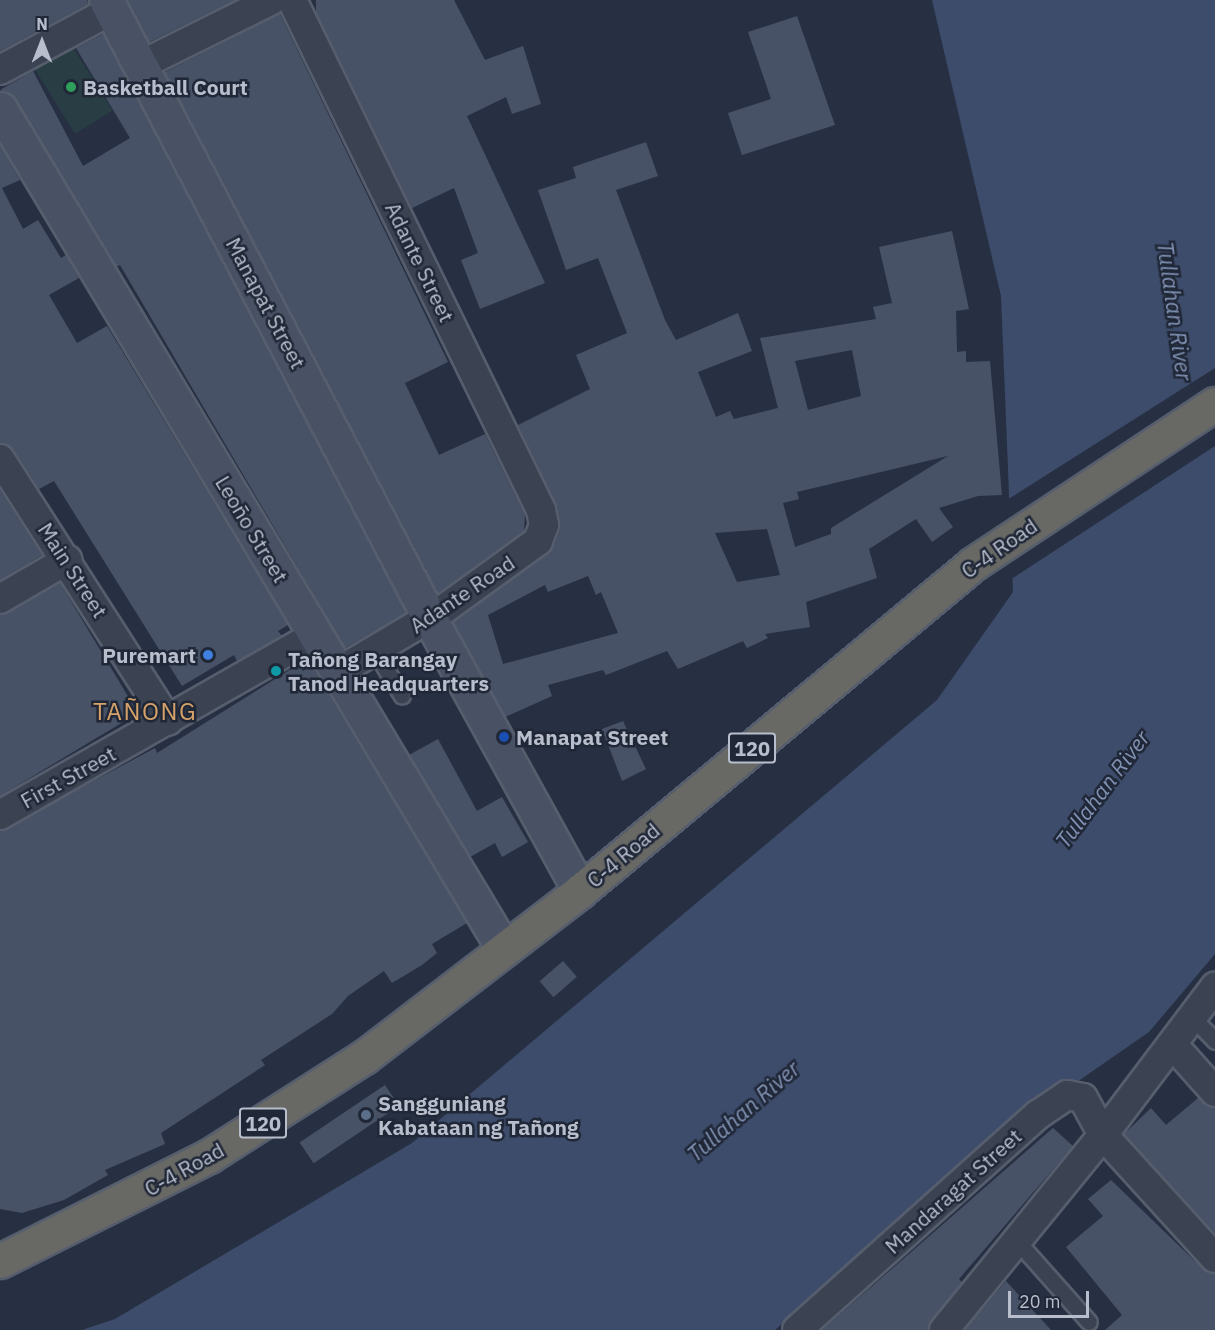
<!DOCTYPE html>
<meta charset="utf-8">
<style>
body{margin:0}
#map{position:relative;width:1215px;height:1330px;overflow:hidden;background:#273043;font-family:"IBM Plex Sans",sans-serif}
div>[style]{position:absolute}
.green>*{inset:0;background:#293e44;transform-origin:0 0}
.water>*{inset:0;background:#3d4c6b}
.pier>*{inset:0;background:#273043}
.building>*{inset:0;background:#485267;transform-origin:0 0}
.roads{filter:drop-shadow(2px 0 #565e6d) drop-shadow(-2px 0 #565e6d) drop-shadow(0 2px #565e6d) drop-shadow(0 -2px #565e6d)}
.service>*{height:15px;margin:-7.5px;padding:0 7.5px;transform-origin:7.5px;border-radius:7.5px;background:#3b4352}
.minor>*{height:28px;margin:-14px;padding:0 14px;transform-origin:14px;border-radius:14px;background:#3b4352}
.secondary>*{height:33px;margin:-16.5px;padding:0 16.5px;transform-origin:16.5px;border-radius:16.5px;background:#495165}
.trunk>*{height:33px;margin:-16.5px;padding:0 16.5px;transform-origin:16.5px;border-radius:16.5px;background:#686865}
.dots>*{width:16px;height:16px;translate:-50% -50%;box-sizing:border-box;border:3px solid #202838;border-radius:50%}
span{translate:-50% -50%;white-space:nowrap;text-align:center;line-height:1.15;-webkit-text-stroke:5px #202838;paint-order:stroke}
.shield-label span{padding:2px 4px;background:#202838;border:2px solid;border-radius:4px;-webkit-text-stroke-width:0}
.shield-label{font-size:20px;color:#b8becc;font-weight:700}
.poi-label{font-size:21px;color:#b8becc;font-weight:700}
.left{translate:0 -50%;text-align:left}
.right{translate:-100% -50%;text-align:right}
.street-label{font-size:21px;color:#b8becc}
.water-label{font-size:22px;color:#8091b3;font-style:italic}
.quarter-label{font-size:24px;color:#d6a269;letter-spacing:1.5px}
.north{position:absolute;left:12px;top:12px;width:60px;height:60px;-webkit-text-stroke:4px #202838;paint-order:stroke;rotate:0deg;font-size:16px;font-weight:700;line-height:24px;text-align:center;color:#b8becc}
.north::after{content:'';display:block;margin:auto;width:21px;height:27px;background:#b8becc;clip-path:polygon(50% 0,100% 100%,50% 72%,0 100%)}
.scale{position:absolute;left:1008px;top:1291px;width:81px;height:27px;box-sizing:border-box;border:3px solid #b8becc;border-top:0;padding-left:8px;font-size:18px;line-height:21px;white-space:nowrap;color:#b8becc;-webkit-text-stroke:4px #202838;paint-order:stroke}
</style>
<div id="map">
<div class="green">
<div style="left:69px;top:41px;width:82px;height:44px;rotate:58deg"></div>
</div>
<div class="water">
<div style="clip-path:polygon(932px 0,1215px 0,1215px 954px,1149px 1032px,1005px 1132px,775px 1330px,82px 1330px,115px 1319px,412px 1143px,937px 700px,1013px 592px,1001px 296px)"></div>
</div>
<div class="pier">
<div style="clip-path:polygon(1215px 368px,1215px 446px,1010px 580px,1007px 500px)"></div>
</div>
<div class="building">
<div style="clip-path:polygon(0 0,87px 0,88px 4px,0 51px)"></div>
<div style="clip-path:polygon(127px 0,235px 0,149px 42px)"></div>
<div style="clip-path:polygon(316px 0,454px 0,485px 60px,523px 46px,541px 104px,512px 114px,506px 97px,467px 116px,545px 283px,480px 309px,461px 260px,478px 253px,454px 188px,412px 208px,316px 12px)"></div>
<div style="clip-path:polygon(280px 14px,448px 362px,405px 383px,439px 455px,485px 434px,525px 515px,524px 531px,438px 593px,165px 72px)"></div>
<div style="clip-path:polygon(797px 16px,835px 125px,742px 155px,728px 113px,771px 99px,748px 32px)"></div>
<div style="clip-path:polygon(103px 34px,406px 613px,345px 648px,120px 265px,116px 267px,16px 99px,0 90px,33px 71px,83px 166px,130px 138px,76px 48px)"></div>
<div style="clip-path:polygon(evenodd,646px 142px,658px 176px,616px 190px,665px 320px,676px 340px,738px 313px,752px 351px,698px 372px,716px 417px,730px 411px,734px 419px,778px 408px,760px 338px,876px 319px,873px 307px,892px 303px,879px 247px,952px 231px,969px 309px,956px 311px,957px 352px,966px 351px,966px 362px,990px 361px,1002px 495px,978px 496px,939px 508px,953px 527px,932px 542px,916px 519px,869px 549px,877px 578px,806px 602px,810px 627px,765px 634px,768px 638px,747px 648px,743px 641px,678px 669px,667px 651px,606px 675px,603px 670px,548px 685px,552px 696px,505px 717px,453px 623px,553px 547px,560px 530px,557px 506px,518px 425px,590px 389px,576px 355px,627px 333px,598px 258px,566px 270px,538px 190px,576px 178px,573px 167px,646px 142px,852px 350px,861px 396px,808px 410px,795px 361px,852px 350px,646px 142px,948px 456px,831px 528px,831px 534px,795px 547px,783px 503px,799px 499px,797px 492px,948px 456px,646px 142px,767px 529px,780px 575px,737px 582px,715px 533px,767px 529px,646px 142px,588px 576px,596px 595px,601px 592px,618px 633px,503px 664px,488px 615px,545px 585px,548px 592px,588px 576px)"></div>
<div style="clip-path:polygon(0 145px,20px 180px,2px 188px,23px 229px,38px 220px,61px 258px,66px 255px,79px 278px,49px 295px,77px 343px,107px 326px,288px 625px,278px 631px,282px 636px,237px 661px,234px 655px,182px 686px,54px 481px,39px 489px,14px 450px,0 443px)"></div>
<div style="clip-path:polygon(0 490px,42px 555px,0 580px)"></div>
<div style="clip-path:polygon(60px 583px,138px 713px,0 796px,0 615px)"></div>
<div style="clip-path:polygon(299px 664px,303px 671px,312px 666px,467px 923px,432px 944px,437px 953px,422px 965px,392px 983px,384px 971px,348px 996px,332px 1014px,261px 1060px,265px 1065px,161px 1133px,165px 1144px,105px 1170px,108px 1175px,64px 1200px,22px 1213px,0 1209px,0 831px,155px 748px,157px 753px)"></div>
<div style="clip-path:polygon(623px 721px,646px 769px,622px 781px,602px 729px)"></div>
<div style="clip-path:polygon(438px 739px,477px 811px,502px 797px,528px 842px,502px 857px,495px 843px,470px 857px,409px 755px)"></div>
<div style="left:563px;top:961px;width:21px;height:31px;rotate:49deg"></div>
<div style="left:385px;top:1085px;width:25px;height:103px;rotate:56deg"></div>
<div style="clip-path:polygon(1198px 1098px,1215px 1108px,1215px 1233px,1124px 1134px,1151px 1108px,1166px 1125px)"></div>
<div style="clip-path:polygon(1053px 1128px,1073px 1146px,959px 1279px,962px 1282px,928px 1330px,822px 1330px)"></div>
<div style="clip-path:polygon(1111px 1180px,1203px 1269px,1215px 1274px,1215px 1330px,1105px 1330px,1122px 1315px,1066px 1247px,1103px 1216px,1088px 1199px)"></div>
<div style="clip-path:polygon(1006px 1281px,1051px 1330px,965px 1330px)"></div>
</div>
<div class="roads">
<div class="service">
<div style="left:375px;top:651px;width:52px;rotate:59deg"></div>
<div style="left:1193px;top:1018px;width:32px;rotate:46deg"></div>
<div style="left:1017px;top:1241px;width:108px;rotate:48.4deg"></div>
</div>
<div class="minor">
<div style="left:292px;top:0;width:568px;rotate:63.98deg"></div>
<div style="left:541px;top:510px;width:15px;rotate:79deg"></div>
<div style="left:544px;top:525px;width:17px;rotate:111deg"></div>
<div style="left:538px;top:541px;width:116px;rotate:144.1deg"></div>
<div style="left:444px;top:609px;width:123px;rotate:149.3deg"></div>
<div style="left:141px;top:65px;width:146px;rotate:-26.4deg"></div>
<div style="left:0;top:70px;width:127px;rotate:-28.2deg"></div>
<div style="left:0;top:459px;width:311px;rotate:57.3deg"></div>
<div style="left:0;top:599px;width:78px;rotate:-30.2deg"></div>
<div style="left:0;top:815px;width:364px;rotate:-29.7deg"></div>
<div style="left:1173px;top:1045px;width:63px;rotate:48.2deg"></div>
<div style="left:797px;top:1330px;width:324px;rotate:-41.8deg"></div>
<div style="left:1039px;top:1114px;width:34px;rotate:-34deg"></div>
<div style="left:1067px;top:1095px;width:16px;rotate:11deg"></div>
<div style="left:1083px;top:1098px;width:42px;rotate:61.6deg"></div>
<div style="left:1103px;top:1135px;width:166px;rotate:47.7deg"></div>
<div style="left:944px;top:1330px;width:252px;rotate:-50.8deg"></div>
<div style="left:1103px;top:1135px;width:186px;rotate:-52.9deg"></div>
</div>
<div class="secondary">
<div style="left:106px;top:0;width:699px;rotate:62.37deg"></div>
<div style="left:430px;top:619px;width:311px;rotate:61.1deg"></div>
<div style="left:0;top:109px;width:980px;rotate:59.04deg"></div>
</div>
<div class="trunk">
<div style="left:0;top:1261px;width:234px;rotate:-26.7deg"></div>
<div style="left:209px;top:1156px;width:184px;rotate:-32.6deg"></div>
<div style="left:364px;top:1057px;width:272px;rotate:-37.5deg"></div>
<div style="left:580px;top:891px;width:511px;rotate:-39.76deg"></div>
<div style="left:973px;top:564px;width:290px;rotate:-33.5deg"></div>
</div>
</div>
<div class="dots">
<div style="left:71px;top:87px;background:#2e9e5b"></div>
<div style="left:208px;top:655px;background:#3f7fe0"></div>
<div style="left:276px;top:671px;background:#0f9aa8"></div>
<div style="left:504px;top:737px;background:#1a4fb4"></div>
<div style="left:366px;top:1115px;background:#5c6f8a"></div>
</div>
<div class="shield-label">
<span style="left:752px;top:748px">120</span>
<span style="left:263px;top:1123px">120</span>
</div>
<div class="poi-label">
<span class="left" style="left:83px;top:87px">Basketball Court</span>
<span class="right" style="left:196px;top:655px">Puremart</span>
<span class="left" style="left:288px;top:671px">Tañong Barangay<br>Tanod Headquarters</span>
<span class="left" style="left:516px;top:737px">Manapat Street</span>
<span class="left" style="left:378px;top:1115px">Sangguniang<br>Kabataan ng Tañong</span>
</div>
<div class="street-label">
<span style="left:420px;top:262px;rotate:64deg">Adante Street</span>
<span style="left:266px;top:303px;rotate:62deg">Manapat Street</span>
<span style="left:252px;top:529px;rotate:59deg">Leoño Street</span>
<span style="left:999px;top:548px;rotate:-35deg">C-4 Road</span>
<span style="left:73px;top:570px;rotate:57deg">Main Street</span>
<span style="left:462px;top:594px;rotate:-34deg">Adante Road</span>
<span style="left:68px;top:777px;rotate:-29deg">First Street</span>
<span style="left:623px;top:855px;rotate:-40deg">C-4 Road</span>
<span style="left:184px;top:1169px;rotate:-29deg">C-4 Road</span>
<span style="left:953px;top:1191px;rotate:-42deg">Mandaragat Street</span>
</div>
<div class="water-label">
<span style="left:1175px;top:311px;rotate:82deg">Tullahan River</span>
<span style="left:1102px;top:789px;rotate:-53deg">Tullahan River</span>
<span style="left:743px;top:1111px;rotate:-41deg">Tullahan River</span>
</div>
<div class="quarter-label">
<span style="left:145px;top:712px">TAÑONG</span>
</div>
<div class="north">N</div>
<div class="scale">20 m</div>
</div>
